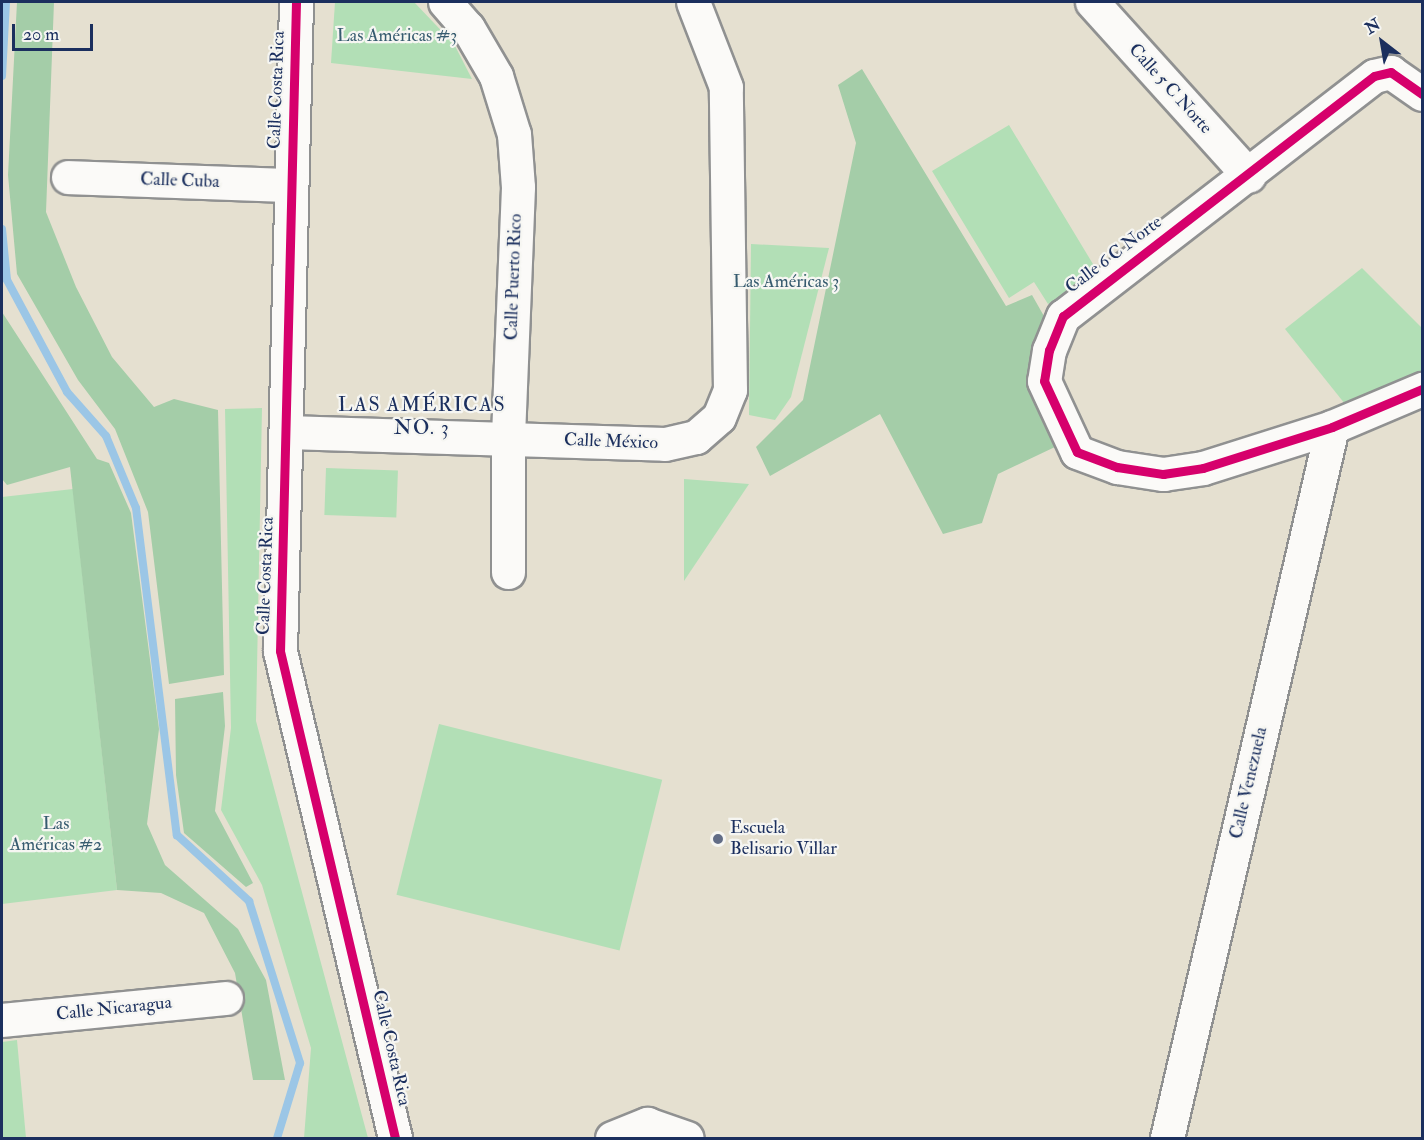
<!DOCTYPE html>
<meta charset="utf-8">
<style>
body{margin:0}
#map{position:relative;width:1424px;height:1140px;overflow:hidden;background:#e5e0d0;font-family:"IM FELL Double Pica",serif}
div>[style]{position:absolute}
.green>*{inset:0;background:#b2dfb6;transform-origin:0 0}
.forest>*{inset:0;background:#a4cda8}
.stream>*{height:8px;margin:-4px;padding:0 4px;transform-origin:4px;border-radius:4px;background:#9bc6e6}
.roads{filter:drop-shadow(2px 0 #909191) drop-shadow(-2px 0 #909191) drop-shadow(0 2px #909191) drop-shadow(0 -2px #909191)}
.minor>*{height:33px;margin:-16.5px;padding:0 16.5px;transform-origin:16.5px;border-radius:16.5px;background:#fbfaf8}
.cycleway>*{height:9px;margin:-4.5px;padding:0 4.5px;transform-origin:4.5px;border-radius:4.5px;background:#d6006c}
.dots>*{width:16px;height:16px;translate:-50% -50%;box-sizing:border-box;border:3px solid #f6f6f2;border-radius:50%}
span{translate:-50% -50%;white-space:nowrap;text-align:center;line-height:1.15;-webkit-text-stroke:4.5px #f6f6f2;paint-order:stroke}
.park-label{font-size:18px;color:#365b6f}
.street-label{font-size:18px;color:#1b2f5e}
.poi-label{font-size:18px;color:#1b2f5e}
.left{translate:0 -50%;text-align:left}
.neighbourhood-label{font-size:20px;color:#1b2f5e;letter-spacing:1.5px}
.frame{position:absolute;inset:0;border:3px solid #1b2f5e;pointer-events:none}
.north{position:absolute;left:1352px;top:12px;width:60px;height:60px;-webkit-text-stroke:4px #f6f6f2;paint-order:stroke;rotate:329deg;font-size:16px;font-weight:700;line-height:24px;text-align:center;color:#1b2f5e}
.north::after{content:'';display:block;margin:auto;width:21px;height:27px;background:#1b2f5e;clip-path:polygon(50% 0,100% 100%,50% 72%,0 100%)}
.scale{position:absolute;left:12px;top:24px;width:81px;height:27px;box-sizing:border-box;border:3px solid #1b2f5e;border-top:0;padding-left:8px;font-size:18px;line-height:21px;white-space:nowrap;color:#1b2f5e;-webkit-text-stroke:4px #f6f6f2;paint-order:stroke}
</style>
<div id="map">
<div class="green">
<div style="clip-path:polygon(335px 2px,414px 2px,454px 44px,472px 79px,331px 63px)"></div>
<div style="clip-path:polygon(1009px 125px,1099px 274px,1048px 304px,1034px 282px,1009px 298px,932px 171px)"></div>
<div style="clip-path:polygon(751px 244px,829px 248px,791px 397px,775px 420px,749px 415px)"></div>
<div style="clip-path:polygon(1362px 268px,1422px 328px,1422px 377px,1349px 409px,1285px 329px)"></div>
<div style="clip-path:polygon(262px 408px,256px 721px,368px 1138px,304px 1138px,311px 1048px,262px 885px,221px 810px,231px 728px,225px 409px)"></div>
<div style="left:326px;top:468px;width:72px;height:47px;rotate:2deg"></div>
<div style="clip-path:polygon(684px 479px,749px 484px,684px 581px)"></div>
<div style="clip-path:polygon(73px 489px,117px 890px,2px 904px,2px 497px)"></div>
<div style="left:439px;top:724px;width:230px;height:176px;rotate:14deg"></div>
<div style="clip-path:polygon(17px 1040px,26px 1138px,2px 1138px,2px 1042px)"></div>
</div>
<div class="forest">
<div style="clip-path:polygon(17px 2px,54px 2px,46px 212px,76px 287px,112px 357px,154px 407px,174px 399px,218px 410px,224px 675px,169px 684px,148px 512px,115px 429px,78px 380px,17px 274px,8px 175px)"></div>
<div style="clip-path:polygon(862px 69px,1006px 306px,1032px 295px,1049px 325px,1057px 446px,998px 474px,982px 523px,943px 534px,880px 414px,770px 476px,756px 447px,803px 400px,856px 143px,838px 85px)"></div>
<div style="clip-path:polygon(2px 312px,97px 459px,109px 463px,131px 513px,159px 729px,147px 824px,165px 865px,238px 929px,266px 980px,285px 1080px,253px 1080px,235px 973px,204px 913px,161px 893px,117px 890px,70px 467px,7px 485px,2px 479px)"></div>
<div style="clip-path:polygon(223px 692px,225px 726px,215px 811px,253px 883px,246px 887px,184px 833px,176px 775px,175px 699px)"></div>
</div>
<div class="stream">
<div style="left:2px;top:76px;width:74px;rotate:-86.9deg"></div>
<div style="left:2px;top:229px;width:51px;rotate:84.4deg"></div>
<div style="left:7px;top:280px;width:127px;rotate:61.8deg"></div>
<div style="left:67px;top:392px;width:59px;rotate:48.4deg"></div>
<div style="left:106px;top:436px;width:78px;rotate:67.4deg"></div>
<div style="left:136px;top:508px;width:330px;rotate:82.9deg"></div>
<div style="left:177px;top:835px;width:98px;rotate:42.5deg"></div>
<div style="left:249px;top:901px;width:170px;rotate:72.5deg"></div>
<div style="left:300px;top:1063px;width:78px;rotate:107deg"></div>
</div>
<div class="roads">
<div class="minor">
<div style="left:296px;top:2px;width:649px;rotate:91.41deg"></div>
<div style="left:280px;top:651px;width:500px;rotate:76.71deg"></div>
<div style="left:445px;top:2px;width:35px;rotate:49deg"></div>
<div style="left:468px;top:28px;width:56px;rotate:59.7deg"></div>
<div style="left:496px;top:76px;width:61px;rotate:72.8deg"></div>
<div style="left:514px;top:134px;width:53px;rotate:85.7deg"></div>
<div style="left:518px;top:187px;width:252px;rotate:92.3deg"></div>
<div style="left:508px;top:439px;width:133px;rotate:90deg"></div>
<div style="left:1092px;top:2px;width:234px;rotate:47.9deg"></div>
<div style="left:1422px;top:94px;width:38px;rotate:-145deg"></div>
<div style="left:1391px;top:72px;width:17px;rotate:167deg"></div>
<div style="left:1374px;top:76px;width:393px;rotate:142.3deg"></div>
<div style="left:1063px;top:316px;width:37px;rotate:112deg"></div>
<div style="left:1049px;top:350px;width:31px;rotate:99deg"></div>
<div style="left:1044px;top:381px;width:78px;rotate:65.1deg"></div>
<div style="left:1077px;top:452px;width:43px;rotate:20.6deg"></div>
<div style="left:1117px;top:467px;width:47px;rotate:8.7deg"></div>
<div style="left:1163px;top:474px;width:40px;rotate:-8.5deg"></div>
<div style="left:1203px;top:468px;width:135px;rotate:-17.6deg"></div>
<div style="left:1332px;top:427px;width:98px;rotate:-22.9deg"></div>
<div style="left:68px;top:177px;width:223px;rotate:2.1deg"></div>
<div style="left:287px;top:432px;width:378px;rotate:1.8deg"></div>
<div style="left:665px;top:444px;width:32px;rotate:-13deg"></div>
<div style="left:696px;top:437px;width:30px;rotate:-41deg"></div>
<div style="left:719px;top:417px;width:29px;rotate:-68deg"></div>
<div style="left:730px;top:390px;width:303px;rotate:-90.8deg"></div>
<div style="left:726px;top:87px;width:91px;rotate:-111.2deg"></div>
<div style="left:2px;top:1020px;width:225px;rotate:-5.6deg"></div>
<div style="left:612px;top:1138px;width:38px;rotate:-22deg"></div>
<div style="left:647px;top:1124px;width:42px;rotate:19.3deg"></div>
<div style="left:1167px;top:1138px;width:730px;rotate:-76.93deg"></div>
</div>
</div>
<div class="cycleway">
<div style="left:296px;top:2px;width:649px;rotate:91.41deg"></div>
<div style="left:280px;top:651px;width:500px;rotate:76.71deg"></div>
<div style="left:1422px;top:94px;width:38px;rotate:-145deg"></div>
<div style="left:1391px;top:72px;width:17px;rotate:167deg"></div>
<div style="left:1374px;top:76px;width:393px;rotate:142.3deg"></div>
<div style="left:1063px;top:316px;width:37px;rotate:112deg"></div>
<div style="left:1049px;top:350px;width:31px;rotate:99deg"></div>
<div style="left:1044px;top:381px;width:78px;rotate:65.1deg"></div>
<div style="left:1077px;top:452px;width:43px;rotate:20.6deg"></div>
<div style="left:1117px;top:467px;width:47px;rotate:8.7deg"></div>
<div style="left:1163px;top:474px;width:40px;rotate:-8.5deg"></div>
<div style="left:1203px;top:468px;width:135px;rotate:-17.6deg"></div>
<div style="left:1332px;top:427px;width:98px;rotate:-22.9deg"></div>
</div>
<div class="dots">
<div style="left:718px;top:839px;background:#626d86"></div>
</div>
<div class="park-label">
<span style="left:397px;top:36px">Las Américas #3</span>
<span style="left:786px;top:282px">Las Américas 3</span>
<span style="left:56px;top:835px">Las<br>Américas #2</span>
</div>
<div class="street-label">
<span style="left:1170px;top:89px;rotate:48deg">Calle 5 C Norte</span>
<span style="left:277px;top:90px;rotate:-88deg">Calle Costa Rica</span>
<span style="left:180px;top:181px;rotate:2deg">Calle Cuba</span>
<span style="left:1114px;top:255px;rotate:-37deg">Calle 6 C Norte</span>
<span style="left:514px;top:277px;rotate:-88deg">Calle Puerto Rico</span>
<span style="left:611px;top:442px;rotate:2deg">Calle México</span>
<span style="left:266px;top:576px;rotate:-88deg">Calle Costa Rica</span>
<span style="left:1249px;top:783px;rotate:-77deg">Calle Venezuela</span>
<span style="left:114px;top:1009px;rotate:-6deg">Calle Nicaragua</span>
<span style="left:391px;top:1048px;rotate:77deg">Calle Costa Rica</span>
</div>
<div class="poi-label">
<span class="left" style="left:730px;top:839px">Escuela<br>Belisario Villar</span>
</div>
<div class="neighbourhood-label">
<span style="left:422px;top:416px">LAS AMÉRICAS<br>NO. 3</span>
</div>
<div class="frame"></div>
<div class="north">N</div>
<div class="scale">20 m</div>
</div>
